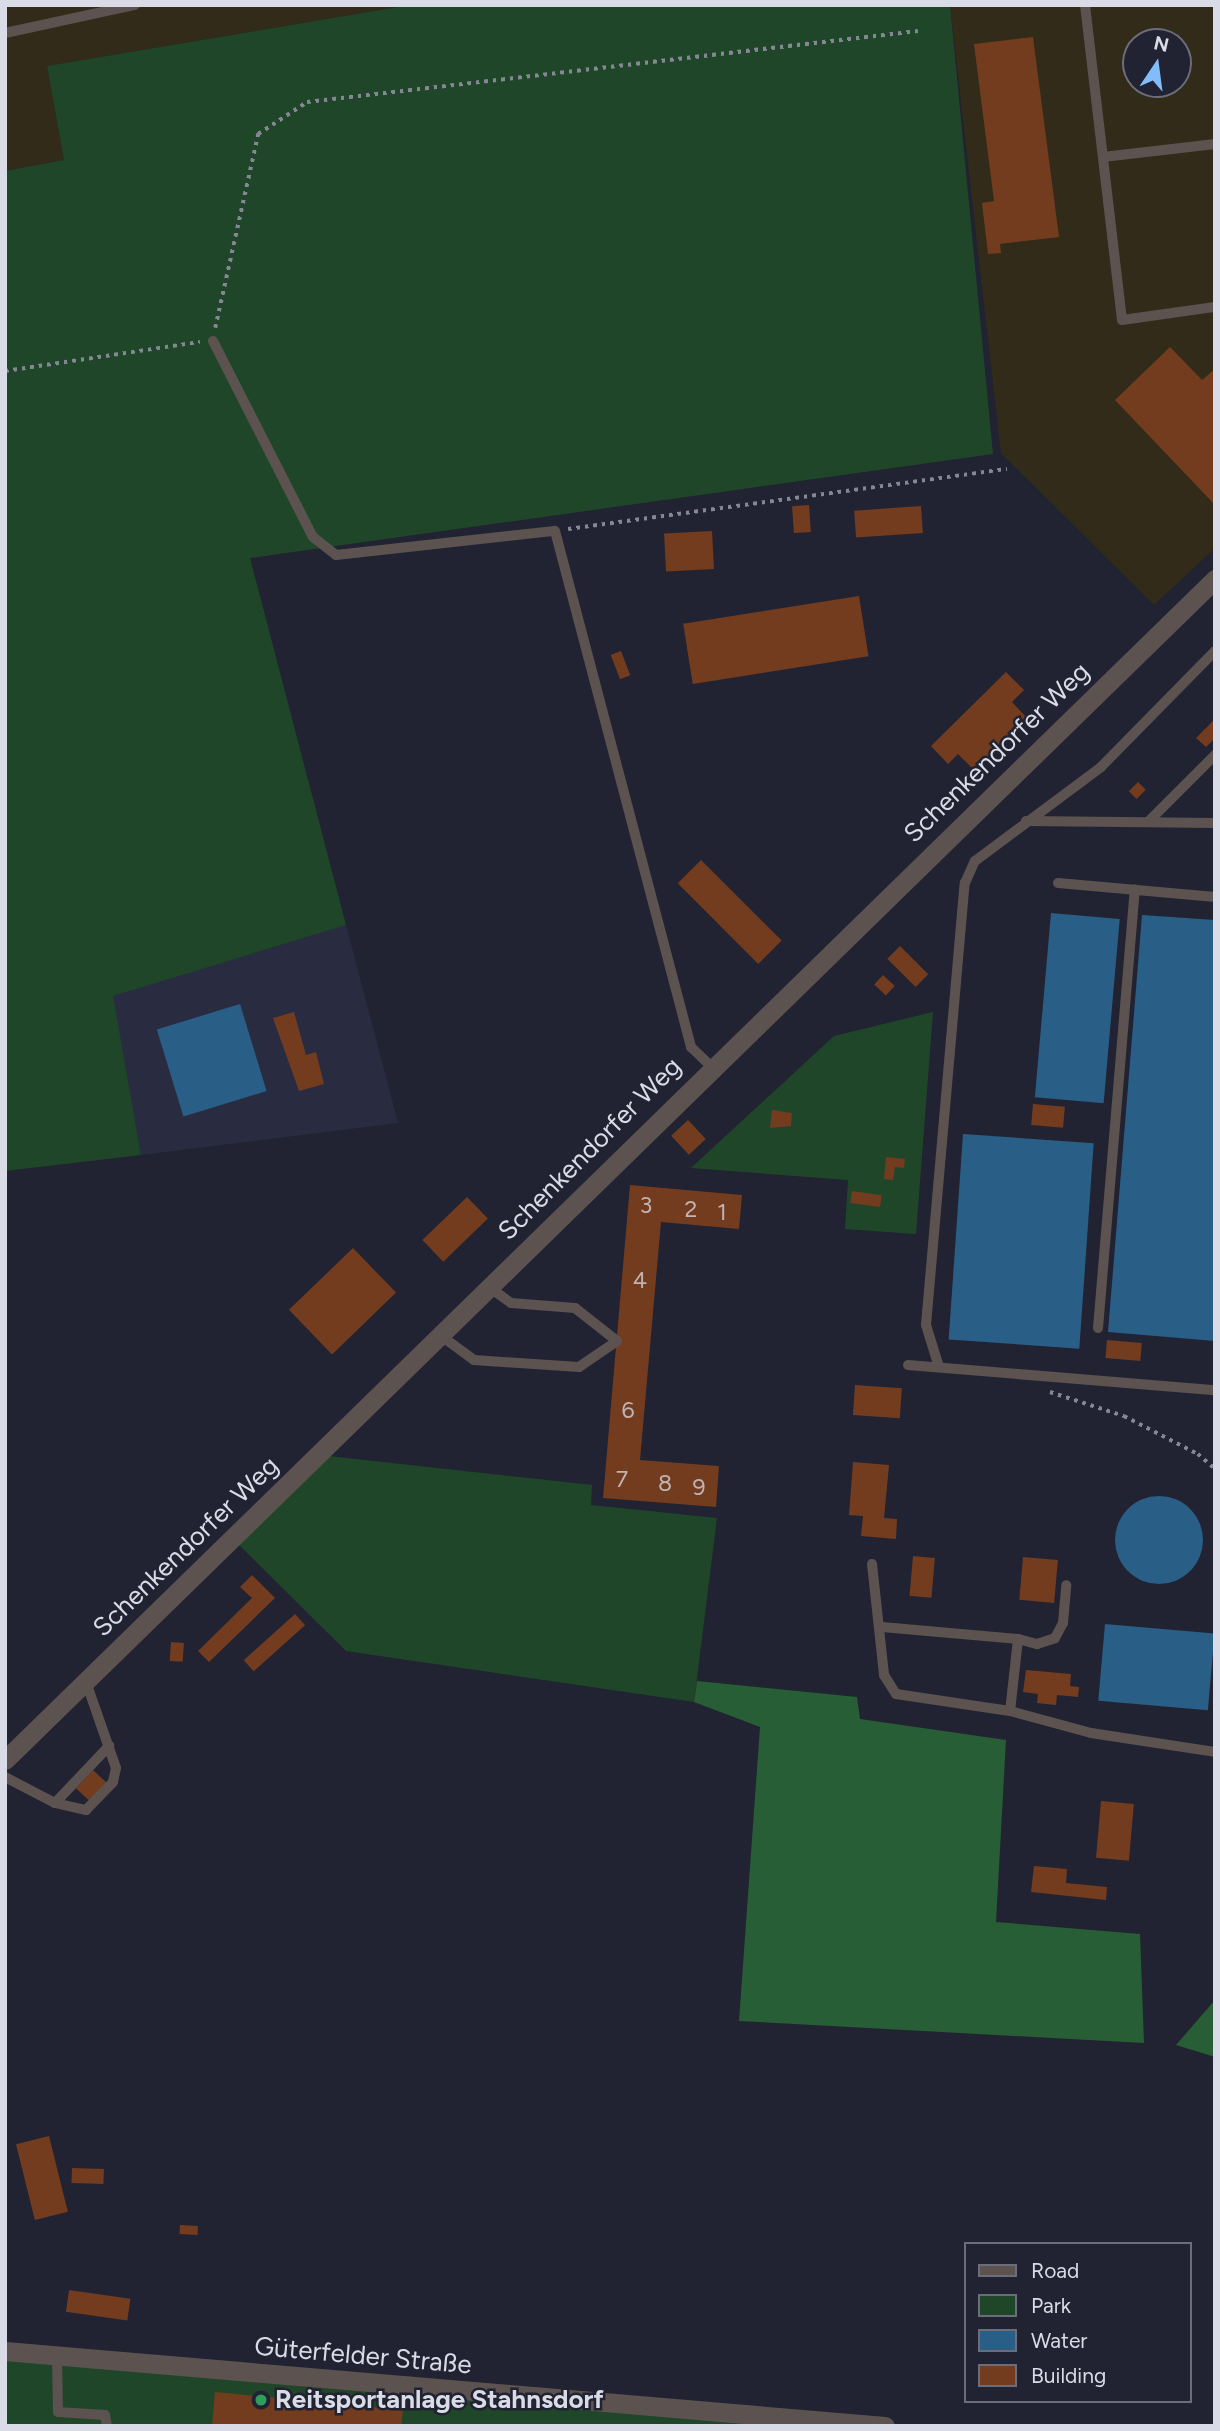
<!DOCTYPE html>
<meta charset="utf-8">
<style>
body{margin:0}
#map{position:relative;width:1220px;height:2431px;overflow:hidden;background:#212332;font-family:Figtree,sans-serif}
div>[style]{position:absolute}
.commercial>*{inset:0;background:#322b1a}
.built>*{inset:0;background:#292c40}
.green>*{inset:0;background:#20462a}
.forest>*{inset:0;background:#275e36}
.water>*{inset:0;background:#295e87;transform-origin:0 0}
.round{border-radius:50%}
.building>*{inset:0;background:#733c1e;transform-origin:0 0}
.path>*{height:3.5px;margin-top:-1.75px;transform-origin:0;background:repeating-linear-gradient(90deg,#858794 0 3.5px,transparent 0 8.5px)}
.service>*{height:10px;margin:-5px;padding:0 5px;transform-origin:5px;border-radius:5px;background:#5c5250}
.minor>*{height:19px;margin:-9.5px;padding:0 9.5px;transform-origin:9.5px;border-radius:9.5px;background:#5c5250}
.dots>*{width:19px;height:19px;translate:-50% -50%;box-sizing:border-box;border:4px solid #212332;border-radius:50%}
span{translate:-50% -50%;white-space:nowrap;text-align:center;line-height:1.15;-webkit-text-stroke:5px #212332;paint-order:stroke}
.number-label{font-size:23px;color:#c0b3b4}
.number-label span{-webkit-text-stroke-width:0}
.street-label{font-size:26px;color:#d9dbe6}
.poi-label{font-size:26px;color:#d9dbe6;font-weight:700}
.left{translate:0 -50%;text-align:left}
.frame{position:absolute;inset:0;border:7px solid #d9dbe6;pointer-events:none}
.legend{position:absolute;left:964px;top:2242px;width:228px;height:161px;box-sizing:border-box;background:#212332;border:2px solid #6b6d7a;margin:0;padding:9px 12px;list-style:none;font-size:21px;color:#d9dbe6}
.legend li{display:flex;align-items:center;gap:14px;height:35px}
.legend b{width:35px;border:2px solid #6b6d7a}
.north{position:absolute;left:1122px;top:28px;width:70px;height:70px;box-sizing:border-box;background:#212332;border:2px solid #6b6d7a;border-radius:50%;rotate:13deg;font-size:19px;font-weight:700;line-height:28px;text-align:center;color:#d9dbe6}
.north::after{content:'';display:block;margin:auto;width:24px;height:32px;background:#80bdfa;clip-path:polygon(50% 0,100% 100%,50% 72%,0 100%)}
</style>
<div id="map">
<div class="commercial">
<div style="clip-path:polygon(5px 5px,410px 5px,47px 66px,64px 160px,5px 171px)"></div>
<div style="clip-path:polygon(evenodd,950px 5px,1215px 5px,1215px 548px,1154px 605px,1001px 453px,950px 5px,1136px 42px,1178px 42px,1178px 84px,1136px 84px,1136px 42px)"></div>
</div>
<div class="built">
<div style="clip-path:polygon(346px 925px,398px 1123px,141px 1155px,112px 996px)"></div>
</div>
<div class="green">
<div style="clip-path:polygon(410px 5px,950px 5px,993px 454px,250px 558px,346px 925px,113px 996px,141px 1155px,5px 1171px,5px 171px,64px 160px,47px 66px)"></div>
<div style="clip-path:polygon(933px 1012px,916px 1234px,845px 1229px,848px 1180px,691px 1168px,834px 1036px)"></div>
<div style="clip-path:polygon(328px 1456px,592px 1485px,591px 1505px,717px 1518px,694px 1702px,346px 1651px,239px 1545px)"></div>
<div style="clip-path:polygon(5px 2351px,810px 2426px,5px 2426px)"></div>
</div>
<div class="forest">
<div style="clip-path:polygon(697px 1681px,857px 1697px,860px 1719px,1006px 1740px,996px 1922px,1140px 1934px,1144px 2043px,739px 2021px,760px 1727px,694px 1702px)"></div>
<div style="clip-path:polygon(1215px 2000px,1215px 2057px,1176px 2045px)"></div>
</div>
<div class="water">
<div style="left:1051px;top:913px;width:69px;height:185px;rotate:5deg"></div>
<div style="clip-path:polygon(1142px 915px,1215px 920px,1215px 1341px,1108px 1332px)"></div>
<div style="left:240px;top:1004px;width:91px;height:87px;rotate:73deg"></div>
<div style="left:963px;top:1134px;width:131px;height:206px;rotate:4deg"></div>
<div class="round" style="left:1115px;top:1496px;width:88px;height:88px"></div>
<div style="left:1105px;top:1624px;width:110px;height:77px;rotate:5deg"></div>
</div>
<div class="building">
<div style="clip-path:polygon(1033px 37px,1059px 237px,1000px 244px,1001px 253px,988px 254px,982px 203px,994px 201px,974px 44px)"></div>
<div style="clip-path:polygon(1170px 347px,1202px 380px,1215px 369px,1215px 505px,1115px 400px)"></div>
<div style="left:809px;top:505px;width:27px;height:17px;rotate:86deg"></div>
<div style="left:921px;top:506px;width:27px;height:67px;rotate:86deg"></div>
<div style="left:712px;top:531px;width:38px;height:48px;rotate:87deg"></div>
<div style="left:859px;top:596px;width:61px;height:178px;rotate:81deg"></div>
<div style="left:621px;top:651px;width:26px;height:11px;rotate:69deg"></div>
<div style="clip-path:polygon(1006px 672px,1024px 690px,1012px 702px,1027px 718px,974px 770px,958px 754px,948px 764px,931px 746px)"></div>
<div style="clip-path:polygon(1215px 719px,1215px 738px,1206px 747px,1196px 738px)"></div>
<div style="left:1138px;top:782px;width:11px;height:13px;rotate:45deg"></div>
<div style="left:701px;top:860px;width:114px;height:33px;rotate:45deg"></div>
<div style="left:900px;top:946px;width:40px;height:18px;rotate:45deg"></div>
<div style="left:883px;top:975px;width:16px;height:13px;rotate:43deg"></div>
<div style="clip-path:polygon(294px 1012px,306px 1055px,316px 1052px,324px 1084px,299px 1091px,273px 1018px)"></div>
<div style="left:1033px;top:1104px;width:32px;height:21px;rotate:5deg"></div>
<div style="clip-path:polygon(772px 1110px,792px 1113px,791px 1126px,770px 1128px)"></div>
<div style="left:688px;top:1120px;width:26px;height:23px;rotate:47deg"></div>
<div style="clip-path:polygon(886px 1157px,905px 1159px,904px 1168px,895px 1167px,893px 1180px,884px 1179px)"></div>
<div style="clip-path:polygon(630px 1185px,742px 1195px,739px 1229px,661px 1222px,640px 1460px,719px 1466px,716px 1507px,603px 1498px)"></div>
<div style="left:852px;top:1191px;width:30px;height:12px;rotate:8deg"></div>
<div style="left:467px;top:1197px;width:30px;height:62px;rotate:46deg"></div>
<div style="left:353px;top:1248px;width:62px;height:89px;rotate:46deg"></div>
<div style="left:1107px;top:1340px;width:35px;height:18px;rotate:5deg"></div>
<div style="left:855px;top:1385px;width:47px;height:30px;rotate:4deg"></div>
<div style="clip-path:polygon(853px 1462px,889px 1465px,884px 1518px,897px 1519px,896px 1539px,861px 1536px,863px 1516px,849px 1515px)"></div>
<div style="left:913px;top:1556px;width:22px;height:40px;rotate:5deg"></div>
<div style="left:1023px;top:1557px;width:35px;height:43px;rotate:5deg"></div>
<div style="clip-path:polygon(252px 1575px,275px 1598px,209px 1662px,198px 1651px,252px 1598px,240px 1587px)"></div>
<div style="left:295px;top:1614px;width:15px;height:69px;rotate:48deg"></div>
<div style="left:171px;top:1642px;width:13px;height:19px;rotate:4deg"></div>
<div style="clip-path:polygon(1026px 1670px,1071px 1674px,1070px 1686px,1079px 1687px,1078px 1697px,1057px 1695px,1056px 1705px,1037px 1703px,1038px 1694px,1023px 1692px)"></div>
<div style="left:93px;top:1770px;width:18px;height:25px;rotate:43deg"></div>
<div style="left:1101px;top:1801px;width:33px;height:57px;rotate:5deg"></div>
<div style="clip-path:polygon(1034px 1866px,1067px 1869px,1066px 1883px,1107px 1887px,1106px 1900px,1031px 1892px)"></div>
<div style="left:49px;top:2136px;width:78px;height:34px;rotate:76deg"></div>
<div style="left:72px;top:2168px;width:32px;height:15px;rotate:2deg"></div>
<div style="left:180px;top:2225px;width:18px;height:9px;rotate:3deg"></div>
<div style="left:69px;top:2290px;width:62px;height:22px;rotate:8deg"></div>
<div style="clip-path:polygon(215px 2392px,403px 2410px,401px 2426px,212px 2426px)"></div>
</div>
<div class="path">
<div style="left:215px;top:328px;width:199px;rotate:-77.5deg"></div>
<div style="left:258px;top:134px;width:59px;rotate:-33.1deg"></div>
<div style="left:307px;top:102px;width:615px;rotate:-6.63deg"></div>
<div style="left:5px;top:371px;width:197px;rotate:-8.5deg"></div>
<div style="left:568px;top:529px;width:443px;rotate:-7.8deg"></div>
<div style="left:1050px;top:1392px;width:78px;rotate:18deg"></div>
<div style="left:1124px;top:1416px;width:83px;rotate:27.2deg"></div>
<div style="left:1198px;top:1454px;width:23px;rotate:41deg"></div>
</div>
<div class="service">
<div style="left:1085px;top:5px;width:317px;rotate:83.3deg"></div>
<div style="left:1122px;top:320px;width:94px;rotate:-8deg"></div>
<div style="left:5px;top:33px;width:133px;rotate:-12.2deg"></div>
<div style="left:1103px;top:157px;width:113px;rotate:-6.6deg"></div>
<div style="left:213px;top:341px;width:220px;rotate:63deg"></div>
<div style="left:313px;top:537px;width:29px;rotate:38deg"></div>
<div style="left:336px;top:555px;width:220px;rotate:-6.3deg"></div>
<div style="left:555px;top:531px;width:534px;rotate:75.23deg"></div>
<div style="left:691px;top:1047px;width:28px;rotate:44deg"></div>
<div style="left:1026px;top:821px;width:189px;rotate:0.6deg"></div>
<div style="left:1148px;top:822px;width:95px;rotate:-45deg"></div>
<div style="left:1058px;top:883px;width:158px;rotate:5.1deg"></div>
<div style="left:1098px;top:1328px;width:440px;rotate:-85.2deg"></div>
<div style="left:440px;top:1335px;width:42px;rotate:36.3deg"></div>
<div style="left:474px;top:1360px;width:105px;rotate:3.8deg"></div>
<div style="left:579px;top:1367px;width:46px;rotate:-34.4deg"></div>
<div style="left:617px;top:1341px;width:53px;rotate:-141.8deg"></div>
<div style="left:575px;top:1308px;width:64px;rotate:-175.5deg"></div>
<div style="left:511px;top:1303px;width:27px;rotate:-144deg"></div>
<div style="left:908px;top:1365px;width:308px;rotate:4.7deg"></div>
<div style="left:939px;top:1367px;width:44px;rotate:-107.2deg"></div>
<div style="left:926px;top:1325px;width:444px;rotate:-85deg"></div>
<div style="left:965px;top:883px;width:24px;rotate:-66deg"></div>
<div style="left:975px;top:861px;width:157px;rotate:-36.7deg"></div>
<div style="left:1101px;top:767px;width:163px;rotate:-45.5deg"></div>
<div style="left:872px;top:1564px;width:112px;rotate:83.8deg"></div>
<div style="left:884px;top:1675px;width:22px;rotate:58deg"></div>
<div style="left:896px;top:1694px;width:115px;rotate:8.5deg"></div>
<div style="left:1010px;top:1711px;width:84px;rotate:15.2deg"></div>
<div style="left:1091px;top:1733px;width:125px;rotate:8.7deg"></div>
<div style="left:882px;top:1627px;width:137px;rotate:5deg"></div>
<div style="left:1018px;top:1639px;width:72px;rotate:96.3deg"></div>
<div style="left:1018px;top:1639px;width:20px;rotate:15deg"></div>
<div style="left:1037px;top:1644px;width:19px;rotate:-18deg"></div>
<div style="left:1055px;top:1638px;width:17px;rotate:-62deg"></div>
<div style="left:1063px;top:1623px;width:38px;rotate:-85deg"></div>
<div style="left:5px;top:1777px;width:56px;rotate:27.5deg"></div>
<div style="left:55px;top:1803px;width:32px;rotate:13deg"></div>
<div style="left:86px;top:1810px;width:39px;rotate:-46deg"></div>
<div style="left:113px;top:1782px;width:14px;rotate:-78deg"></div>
<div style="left:116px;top:1768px;width:91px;rotate:-109.2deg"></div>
<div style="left:55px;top:1803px;width:79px;rotate:-46.5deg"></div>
<div style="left:57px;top:2356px;width:56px;rotate:89deg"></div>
<div style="left:58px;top:2412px;width:47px;rotate:3.7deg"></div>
<div style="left:105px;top:2415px;width:11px;rotate:80deg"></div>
</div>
<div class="minor">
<div style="left:5px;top:1760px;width:1691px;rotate:-44.31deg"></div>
<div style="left:5px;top:2351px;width:883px;rotate:4.87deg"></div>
</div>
<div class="dots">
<div style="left:261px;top:2400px;background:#2e9e5b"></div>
</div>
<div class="number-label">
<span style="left:646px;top:1205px">3</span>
<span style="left:691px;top:1209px">2</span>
<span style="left:722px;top:1212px">1</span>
<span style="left:640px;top:1280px">4</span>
<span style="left:628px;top:1410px">6</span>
<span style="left:622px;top:1479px">7</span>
<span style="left:665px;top:1483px">8</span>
<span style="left:699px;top:1487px">9</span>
</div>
<div class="street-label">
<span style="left:997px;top:753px;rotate:-44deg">Schenkendorfer Weg</span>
<span style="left:590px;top:1149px;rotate:-45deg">Schenkendorfer Weg</span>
<span style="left:186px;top:1547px;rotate:-44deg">Schenkendorfer Weg</span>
<span style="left:363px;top:2356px;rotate:5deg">Güterfelder Straße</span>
</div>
<div class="poi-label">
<span class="left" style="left:275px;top:2400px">Reitsportanlage Stahnsdorf</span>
</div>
<div class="frame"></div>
<ul class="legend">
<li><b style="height:9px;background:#5c5250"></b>Road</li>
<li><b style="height:19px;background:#20462a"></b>Park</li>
<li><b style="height:19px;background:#295e87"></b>Water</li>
<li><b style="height:19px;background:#733c1e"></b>Building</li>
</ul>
<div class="north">N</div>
</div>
